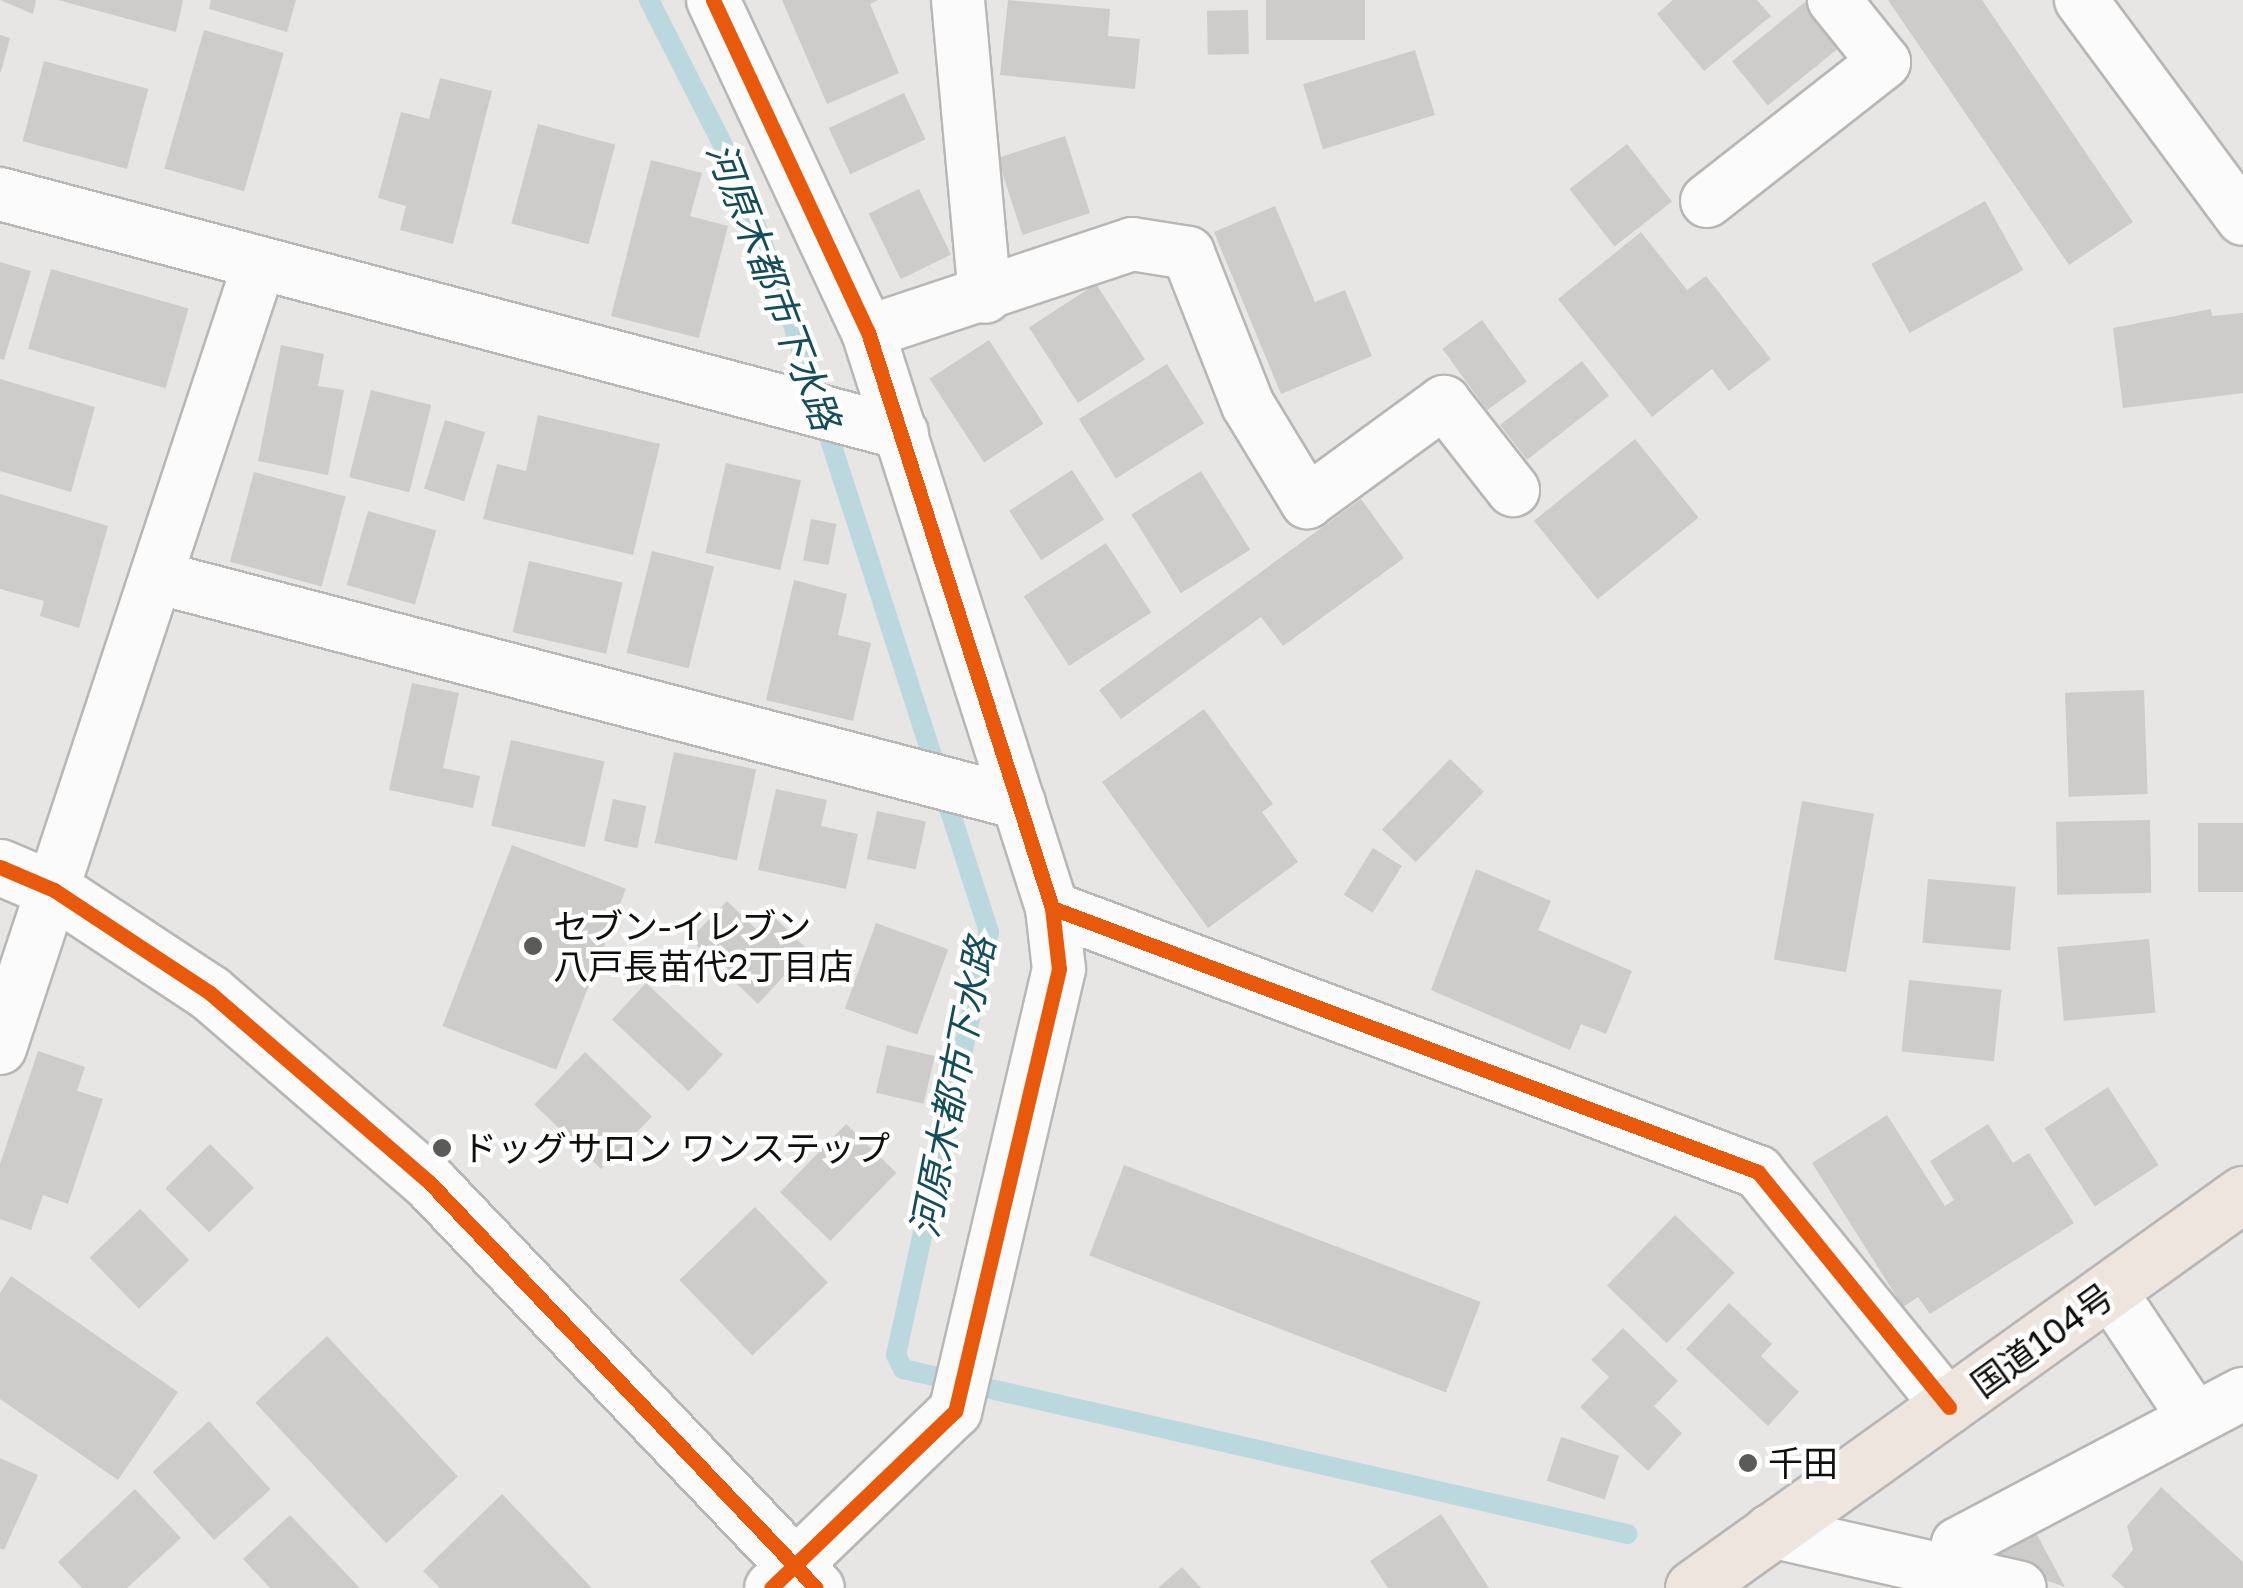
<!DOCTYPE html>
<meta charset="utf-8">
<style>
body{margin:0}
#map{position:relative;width:2243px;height:1588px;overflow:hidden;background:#e7e6e4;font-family:"Golos Text","Noto Sans JP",sans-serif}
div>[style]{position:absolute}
.stream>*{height:20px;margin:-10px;padding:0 10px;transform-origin:10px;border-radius:10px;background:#bcd8df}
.building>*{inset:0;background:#cdccca;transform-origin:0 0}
.roads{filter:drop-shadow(2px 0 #b8b7b6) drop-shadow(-2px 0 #b8b7b6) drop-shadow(0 2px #b8b7b6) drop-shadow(0 -2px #b8b7b6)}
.minor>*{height:52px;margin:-26px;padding:0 26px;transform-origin:26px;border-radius:26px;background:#fbfbfb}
.tertiary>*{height:55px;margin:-27.5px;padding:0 27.5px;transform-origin:27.5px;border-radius:27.5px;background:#fbfbfb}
.trunk>*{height:55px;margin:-27.5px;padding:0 27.5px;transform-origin:27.5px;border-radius:27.5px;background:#eee6de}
.cycleway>*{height:15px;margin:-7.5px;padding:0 7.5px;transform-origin:7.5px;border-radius:7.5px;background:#e8590c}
.dots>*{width:28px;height:28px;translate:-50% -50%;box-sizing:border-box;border:5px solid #fff;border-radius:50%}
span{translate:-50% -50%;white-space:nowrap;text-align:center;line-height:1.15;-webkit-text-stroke:9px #fff;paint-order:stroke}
.poi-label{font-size:35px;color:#10100e}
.left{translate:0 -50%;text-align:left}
.street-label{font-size:35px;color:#10100e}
.water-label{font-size:38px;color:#144d5a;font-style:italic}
</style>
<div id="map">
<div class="stream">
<div style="left:649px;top:0;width:185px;rotate:63deg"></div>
<div style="left:733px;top:165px;width:168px;rotate:69.4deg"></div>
<div style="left:792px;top:322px;width:641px;rotate:72.1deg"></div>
<div style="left:989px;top:932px;width:433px;rotate:102.4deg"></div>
<div style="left:896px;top:1355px;width:16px;rotate:63deg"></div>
<div style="left:903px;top:1369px;width:743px;rotate:12.84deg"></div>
</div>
<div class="building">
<div style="clip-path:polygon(0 0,36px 0,33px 14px)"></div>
<div style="clip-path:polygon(58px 0,183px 0,176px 32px)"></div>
<div style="clip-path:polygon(211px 0,296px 0,287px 32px,209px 9px)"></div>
<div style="clip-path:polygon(782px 0,878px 0,870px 4px,899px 73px,827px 104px)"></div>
<div style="clip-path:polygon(1008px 0,1110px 9px,1108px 36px,1140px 39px,1135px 89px,1000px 75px)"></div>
<div style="left:1266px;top:0;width:99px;height:40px"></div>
<div style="clip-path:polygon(1673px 0,1757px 0,1771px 16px,1704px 71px,1657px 14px)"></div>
<div style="clip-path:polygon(1888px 0,1982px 0,2133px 222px,2069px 265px)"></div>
<div style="left:1805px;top:2px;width:57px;height:94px;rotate:51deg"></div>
<div style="left:1248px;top:10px;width:44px;height:41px;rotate:89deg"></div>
<div style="left:204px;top:30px;width:83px;height:144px;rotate:16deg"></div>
<div style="clip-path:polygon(0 35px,10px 38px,1px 72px,0 72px)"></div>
<div style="left:1415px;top:50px;width:68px;height:117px;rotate:73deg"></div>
<div style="left:44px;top:61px;width:108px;height:83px;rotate:15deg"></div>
<div style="clip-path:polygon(440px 78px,492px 91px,453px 244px,400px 230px,406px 206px,378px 198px,401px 112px,429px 119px)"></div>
<div style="left:904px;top:93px;width:51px;height:83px;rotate:65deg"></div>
<div style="left:538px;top:124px;width:80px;height:103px;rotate:15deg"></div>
<div style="left:1065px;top:136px;width:81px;height:71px;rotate:72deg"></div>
<div style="left:1627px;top:144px;width:73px;height:73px;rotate:52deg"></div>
<div style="clip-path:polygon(651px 160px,702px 173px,690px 216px,728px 226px,699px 338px,611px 316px)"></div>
<div style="left:919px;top:189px;width:73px;height:56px;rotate:64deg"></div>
<div style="left:1985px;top:201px;width:79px;height:130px;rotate:61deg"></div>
<div style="clip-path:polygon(1275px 206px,1315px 302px,1345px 290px,1372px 356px,1281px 394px,1214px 232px)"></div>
<div style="clip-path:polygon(1641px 232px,1687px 290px,1706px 276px,1771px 359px,1729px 391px,1712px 369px,1652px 417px,1558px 299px)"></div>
<div style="clip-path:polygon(0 262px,31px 271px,4px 360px,0 359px)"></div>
<div style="left:51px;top:269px;width:143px;height:83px;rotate:16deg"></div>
<div style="left:1096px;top:284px;width:90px;height:80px;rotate:57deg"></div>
<div style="clip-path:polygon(2211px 309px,2212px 316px,2243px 313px,2243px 393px,2123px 408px,2113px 328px)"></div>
<div style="left:1482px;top:320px;width:76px;height:49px;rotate:54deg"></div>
<div style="left:989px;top:340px;width:100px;height:71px;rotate:57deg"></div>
<div style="clip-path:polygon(281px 345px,324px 354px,318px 386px,344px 390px,328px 475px,258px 461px)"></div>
<div style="left:1582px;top:361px;width:44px;height:104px;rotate:52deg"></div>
<div style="left:1167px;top:364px;width:70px;height:104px;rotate:58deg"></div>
<div style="clip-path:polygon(0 379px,95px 407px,71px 492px,0 471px)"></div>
<div style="left:371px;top:390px;width:62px;height:90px;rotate:14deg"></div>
<div style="clip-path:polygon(538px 415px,660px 444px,633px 555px,483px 519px,497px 464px,526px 471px)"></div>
<div style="left:445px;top:420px;width:42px;height:72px;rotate:17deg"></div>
<div style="left:1635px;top:439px;width:101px;height:130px;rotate:51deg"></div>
<div style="left:726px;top:463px;width:77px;height:92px;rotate:13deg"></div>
<div style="left:1072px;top:470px;width:59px;height:75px;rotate:57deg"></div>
<div style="left:1201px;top:471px;width:93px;height:82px;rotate:58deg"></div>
<div style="left:254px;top:472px;width:95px;height:93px;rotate:15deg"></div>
<div style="clip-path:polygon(0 494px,108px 526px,79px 628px,40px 616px,44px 601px,0 589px)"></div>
<div style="clip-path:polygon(1361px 499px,1404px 558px,1283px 646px,1261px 617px,1121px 719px,1099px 690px)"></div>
<div style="left:368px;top:511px;width:71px;height:77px;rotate:16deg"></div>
<div style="left:811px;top:519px;width:26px;height:42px;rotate:11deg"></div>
<div style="left:1106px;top:543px;width:83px;height:98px;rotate:57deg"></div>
<div style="left:652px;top:551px;width:64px;height:105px;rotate:14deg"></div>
<div style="left:529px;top:561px;width:96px;height:73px;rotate:13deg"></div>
<div style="clip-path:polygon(794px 580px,847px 594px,838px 635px,871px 643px,853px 721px,766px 700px)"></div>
<div style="clip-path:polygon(412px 683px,459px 693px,443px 768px,480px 776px,473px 808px,389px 790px)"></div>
<div style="left:2144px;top:690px;width:104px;height:79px;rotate:88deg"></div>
<div style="clip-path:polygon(1204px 709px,1273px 804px,1262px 812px,1298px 862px,1208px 928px,1102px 782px)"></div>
<div style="left:511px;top:740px;width:96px;height:88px;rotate:13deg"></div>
<div style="left:674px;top:752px;width:84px;height:93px;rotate:12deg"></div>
<div style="left:1450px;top:759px;width:47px;height:98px;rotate:44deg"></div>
<div style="clip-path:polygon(776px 789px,827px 800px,821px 826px,858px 834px,846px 889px,758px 870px)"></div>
<div style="left:613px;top:799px;width:34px;height:43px;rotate:12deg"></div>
<div style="left:1802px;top:801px;width:73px;height:161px;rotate:10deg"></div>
<div style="left:877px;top:811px;width:50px;height:49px;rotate:12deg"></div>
<div style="left:2150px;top:820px;width:73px;height:94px;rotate:89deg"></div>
<div style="left:2243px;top:823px;width:69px;height:45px;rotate:90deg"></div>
<div style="left:512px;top:845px;width:122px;height:194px;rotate:21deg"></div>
<div style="left:1373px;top:848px;width:34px;height:55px;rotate:32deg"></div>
<div style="clip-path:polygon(1476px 869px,1551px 901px,1538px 930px,1632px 971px,1606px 1034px,1581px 1024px,1570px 1050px,1431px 990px)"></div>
<div style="left:1928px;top:879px;width:88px;height:64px;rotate:5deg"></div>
<div style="clip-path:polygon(727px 901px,758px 931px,773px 916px,808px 950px,758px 1004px,690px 939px)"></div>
<div style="left:876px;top:923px;width:77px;height:91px;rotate:20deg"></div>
<div style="left:2149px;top:939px;width:74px;height:92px;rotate:85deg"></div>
<div style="left:1909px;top:980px;width:93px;height:72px;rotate:6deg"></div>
<div style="left:646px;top:983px;width:105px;height:50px;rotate:43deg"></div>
<div style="left:887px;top:1045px;width:49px;height:49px;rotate:13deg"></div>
<div style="clip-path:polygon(38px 1051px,85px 1067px,77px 1091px,103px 1099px,68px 1204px,43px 1195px,31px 1230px,0 1219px,0 1164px)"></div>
<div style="left:585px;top:1052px;width:93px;height:73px;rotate:44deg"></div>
<div style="left:2108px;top:1087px;width:93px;height:76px;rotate:57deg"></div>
<div style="clip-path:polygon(1887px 1115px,1945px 1206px,1954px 1200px,1930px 1161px,1988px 1124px,2013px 1163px,2029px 1153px,2074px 1223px,1930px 1314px,1918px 1297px,1903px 1307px,1812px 1163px)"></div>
<div style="left:846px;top:1124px;width:70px;height:95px;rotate:44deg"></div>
<div style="left:210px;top:1144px;width:62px;height:63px;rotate:45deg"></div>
<div style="left:1124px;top:1165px;width:382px;height:97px;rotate:21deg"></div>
<div style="left:755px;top:1207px;width:105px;height:105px;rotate:46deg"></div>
<div style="left:140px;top:1209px;width:71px;height:70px;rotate:46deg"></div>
<div style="left:1675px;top:1215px;width:83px;height:98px;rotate:44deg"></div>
<div style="clip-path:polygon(11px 1276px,178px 1392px,118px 1480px,0 1399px,0 1293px)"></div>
<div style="clip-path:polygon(1729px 1303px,1772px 1344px,1761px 1356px,1799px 1392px,1768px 1426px,1686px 1349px)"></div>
<div style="clip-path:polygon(1623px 1328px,1678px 1381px,1654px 1406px,1682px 1433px,1648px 1471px,1580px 1407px,1609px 1377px,1591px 1360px)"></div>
<div style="left:327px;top:1336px;width:192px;height:98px;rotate:47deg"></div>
<div style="left:209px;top:1421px;width:92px;height:76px;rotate:48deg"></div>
<div style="left:1561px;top:1437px;width:61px;height:46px;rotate:18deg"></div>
<div style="clip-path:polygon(0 1458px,38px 1475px,4px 1550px,0 1548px)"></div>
<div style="clip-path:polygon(2161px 1487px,2243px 1562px,2243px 1588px,2125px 1588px,2111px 1576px,2133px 1550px,2127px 1526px)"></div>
<div style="clip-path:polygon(135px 1489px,181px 1538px,127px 1588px,82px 1588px,58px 1562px)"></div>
<div style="clip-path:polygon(502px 1494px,592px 1588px,440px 1588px,423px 1571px)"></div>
<div style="clip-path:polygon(1441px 1514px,1489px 1588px,1388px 1588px,1370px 1561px)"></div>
<div style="clip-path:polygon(290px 1515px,360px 1588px,270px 1588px,243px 1559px)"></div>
<div style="clip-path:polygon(2035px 1531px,2065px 1587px,1988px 1561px)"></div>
<div style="clip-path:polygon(1182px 1567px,1201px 1588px,1158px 1588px)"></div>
</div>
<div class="roads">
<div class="minor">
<div style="left:713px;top:0;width:366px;rotate:65deg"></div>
<div style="left:868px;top:332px;width:605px;rotate:72.28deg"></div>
<div style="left:1052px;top:908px;width:61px;rotate:83.5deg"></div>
<div style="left:1059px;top:969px;width:454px;rotate:103.2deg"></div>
<div style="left:955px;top:1411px;width:255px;rotate:136.1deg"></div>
<div style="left:958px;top:0;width:298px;rotate:84.8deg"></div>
<div style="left:2081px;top:0;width:272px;rotate:53.5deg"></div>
<div style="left:0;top:194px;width:933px;rotate:14.84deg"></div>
<div style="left:1707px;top:201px;width:225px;rotate:-38.1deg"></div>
<div style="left:1884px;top:62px;width:80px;rotate:-128.9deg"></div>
<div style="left:868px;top:332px;width:278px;rotate:-18.4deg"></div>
<div style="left:1132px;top:244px;width:57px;rotate:9.1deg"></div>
<div style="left:1188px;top:253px;width:163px;rotate:68.5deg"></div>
<div style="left:1248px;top:405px;width:114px;rotate:58.7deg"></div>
<div style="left:1307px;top:502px;width:170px;rotate:-36.1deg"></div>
<div style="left:1444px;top:402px;width:112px;rotate:51.9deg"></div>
<div style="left:156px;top:577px;width:892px;rotate:14.67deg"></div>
<div style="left:1052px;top:908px;width:754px;rotate:20.5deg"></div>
<div style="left:1758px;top:1172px;width:303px;rotate:50.9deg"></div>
<div style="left:0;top:1048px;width:825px;rotate:-71.7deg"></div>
<div style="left:2110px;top:1291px;width:150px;rotate:56.4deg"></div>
<div style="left:1770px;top:1531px;width:256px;rotate:12.8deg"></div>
<div style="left:1954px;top:1568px;width:24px;rotate:-81deg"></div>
<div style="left:1958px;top:1544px;width:322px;rotate:-27.8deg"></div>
</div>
<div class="tertiary">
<div style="left:0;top:867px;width:59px;rotate:23.1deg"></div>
<div style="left:54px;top:890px;width:187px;rotate:33.4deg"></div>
<div style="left:210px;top:993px;width:291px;rotate:40.8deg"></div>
<div style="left:430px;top:1183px;width:559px;rotate:46.38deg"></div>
</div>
<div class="trunk">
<div style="left:1693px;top:1588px;width:677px;rotate:-35.62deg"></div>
</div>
</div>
<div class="cycleway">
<div style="left:713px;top:0;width:366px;rotate:65deg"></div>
<div style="left:868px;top:332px;width:605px;rotate:72.28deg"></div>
<div style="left:1052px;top:908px;width:61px;rotate:83.5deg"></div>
<div style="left:1059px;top:969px;width:454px;rotate:103.2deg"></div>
<div style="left:955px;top:1411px;width:255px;rotate:136.1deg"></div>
<div style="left:0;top:867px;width:59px;rotate:23.1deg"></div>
<div style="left:54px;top:890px;width:187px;rotate:33.4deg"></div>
<div style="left:210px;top:993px;width:291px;rotate:40.8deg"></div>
<div style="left:430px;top:1183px;width:559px;rotate:46.38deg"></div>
<div style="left:1052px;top:908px;width:754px;rotate:20.5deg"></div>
<div style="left:1758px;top:1172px;width:303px;rotate:50.9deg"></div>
</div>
<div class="dots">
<div style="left:533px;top:946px;background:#5b5b59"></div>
<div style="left:442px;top:1148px;background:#5b5b59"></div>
<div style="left:1748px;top:1463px;background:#5b5b59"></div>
</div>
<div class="poi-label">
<span class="left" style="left:553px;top:946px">セブン-イレブン<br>八戸長苗代2丁目店</span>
<span class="left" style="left:462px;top:1148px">ドッグサロン ワンステップ</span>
<span class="left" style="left:1768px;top:1463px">千田</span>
</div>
<div class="street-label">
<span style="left:2042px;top:1340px;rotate:-36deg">国道104号</span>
</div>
<div class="water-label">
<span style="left:774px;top:286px;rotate:69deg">河原木都市下水路</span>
<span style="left:952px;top:1087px;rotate:-79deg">河原木都市下水路</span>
</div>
</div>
